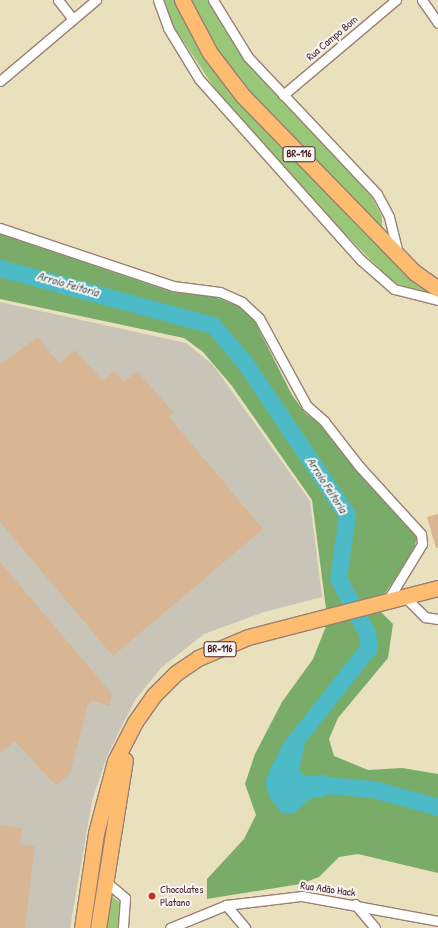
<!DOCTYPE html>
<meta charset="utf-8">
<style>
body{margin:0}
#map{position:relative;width:438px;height:928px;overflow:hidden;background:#e9e0bd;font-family:"Patrick Hand",sans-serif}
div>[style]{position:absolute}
.industrial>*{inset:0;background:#c8c4b8}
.green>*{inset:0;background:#97c777}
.forest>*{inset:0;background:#79ac68}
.water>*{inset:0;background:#4cbac6}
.river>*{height:17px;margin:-8.5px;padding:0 8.5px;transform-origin:8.5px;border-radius:8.5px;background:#4cbac6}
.building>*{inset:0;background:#d8b694}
.roads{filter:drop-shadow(1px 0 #9a8074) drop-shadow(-1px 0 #9a8074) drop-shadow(0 1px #9a8074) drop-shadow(0 -1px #9a8074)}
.street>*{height:9px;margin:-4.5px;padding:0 4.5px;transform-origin:4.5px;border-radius:4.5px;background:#fff}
.primary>*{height:15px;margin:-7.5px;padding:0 7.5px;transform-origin:7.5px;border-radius:7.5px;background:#fdbc70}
.dots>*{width:11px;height:11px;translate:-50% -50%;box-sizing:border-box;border:2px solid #f6f6f2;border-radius:50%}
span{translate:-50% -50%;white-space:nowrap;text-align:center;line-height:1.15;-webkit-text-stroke:4px #f6f6f2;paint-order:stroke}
.shield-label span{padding:1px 3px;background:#f6f6f2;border:1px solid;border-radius:3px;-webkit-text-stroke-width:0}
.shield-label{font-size:10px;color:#4a1f2b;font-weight:700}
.street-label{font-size:11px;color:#4a1f2b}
.poi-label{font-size:11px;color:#4a1f2b}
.left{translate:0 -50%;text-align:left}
.water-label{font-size:12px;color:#4b5561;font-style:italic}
</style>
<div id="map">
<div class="industrial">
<div style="clip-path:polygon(0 302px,186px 343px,213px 365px,310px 501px,322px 597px,264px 612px,204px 634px,161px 668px,135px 700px,107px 756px,92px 801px,70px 928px,0 928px)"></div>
</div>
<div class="green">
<div style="clip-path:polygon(164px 0,179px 0,299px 162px,365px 234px,399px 268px,436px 295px,410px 291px,392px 281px,327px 216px,221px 98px,174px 27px)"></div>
<div style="clip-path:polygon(190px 0,209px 0,247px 62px,372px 197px,382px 217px,382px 234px,245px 92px,218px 55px)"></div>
<div style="clip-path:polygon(110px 895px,119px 902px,120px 928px,106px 928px)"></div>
</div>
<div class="forest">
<div style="clip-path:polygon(0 234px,172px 292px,215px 297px,239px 306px,255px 322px,292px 395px,305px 413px,319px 423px,360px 472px,404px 517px,417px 536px,414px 550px,384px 595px,326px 609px,312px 500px,232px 386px,203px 352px,184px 338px,0 299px)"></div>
<div style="clip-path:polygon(379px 610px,393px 624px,388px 658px,338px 718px,329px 739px,334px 756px,368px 770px,402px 768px,438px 774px,438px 873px,358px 854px,339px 857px,319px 877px,300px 884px,207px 899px,207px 879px,244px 839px,256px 815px,245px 784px,255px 754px,282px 702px,313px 659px,328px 621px)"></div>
</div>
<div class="water">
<div style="clip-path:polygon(307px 733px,299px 771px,307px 776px,327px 775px,338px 787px,326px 785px,294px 813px,282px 813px,270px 798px,265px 783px,271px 766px,283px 750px,301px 734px)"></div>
</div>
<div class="river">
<div style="left:0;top:268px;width:220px;rotate:15deg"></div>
<div style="left:213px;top:325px;width:50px;rotate:49.9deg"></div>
<div style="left:245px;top:363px;width:183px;rotate:56.1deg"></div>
<div style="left:347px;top:515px;width:64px;rotate:98.1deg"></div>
<div style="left:338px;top:578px;width:62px;rotate:62.2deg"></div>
<div style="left:367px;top:633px;width:14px;rotate:82deg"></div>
<div style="left:369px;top:647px;width:127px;rotate:128.3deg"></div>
<div style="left:290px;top:747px;width:14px;rotate:115deg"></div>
<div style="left:316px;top:789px;width:11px;rotate:-22deg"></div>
<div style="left:326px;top:785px;width:47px;rotate:4.9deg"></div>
<div style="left:373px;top:789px;width:67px;rotate:15.5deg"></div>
</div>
<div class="building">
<div style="clip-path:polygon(38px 337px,59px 363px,75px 350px,103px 381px,114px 371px,124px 382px,137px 371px,174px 413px,169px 417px,263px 529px,113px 656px,0 522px,0 364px)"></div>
<div style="clip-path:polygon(438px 514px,438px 548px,436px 548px,427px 517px)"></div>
<div style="clip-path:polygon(0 562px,112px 694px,109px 706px,93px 701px,88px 704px,70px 773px,56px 786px,15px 741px,0 754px)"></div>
<div style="clip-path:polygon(0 825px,22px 828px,20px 844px,35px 846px,25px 928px,0 928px)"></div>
</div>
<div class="roads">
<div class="street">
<div style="left:58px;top:0;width:24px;rotate:52deg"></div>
<div style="left:158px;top:0;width:30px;rotate:70deg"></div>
<div style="left:168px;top:28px;width:60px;rotate:58.7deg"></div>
<div style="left:199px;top:79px;width:243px;rotate:48.2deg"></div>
<div style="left:361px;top:260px;width:44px;rotate:41.3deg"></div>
<div style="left:394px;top:289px;width:45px;rotate:14deg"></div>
<div style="left:213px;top:0;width:67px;rotate:58.4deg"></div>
<div style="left:248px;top:57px;width:188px;rotate:46.7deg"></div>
<div style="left:377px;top:194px;width:26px;rotate:62deg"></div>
<div style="left:389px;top:217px;width:38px;rotate:76deg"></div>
<div style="left:422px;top:0;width:28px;rotate:55deg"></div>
<div style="left:0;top:81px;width:126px;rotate:-40.2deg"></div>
<div style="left:283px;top:95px;width:148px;rotate:-40.1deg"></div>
<div style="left:0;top:228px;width:182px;rotate:18.5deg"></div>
<div style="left:173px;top:286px;width:47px;rotate:7.3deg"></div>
<div style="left:220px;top:292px;width:24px;rotate:24deg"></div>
<div style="left:242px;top:302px;width:23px;rotate:43deg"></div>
<div style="left:259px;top:318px;width:100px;rotate:61.4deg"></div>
<div style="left:307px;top:406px;width:23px;rotate:41deg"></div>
<div style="left:324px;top:421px;width:57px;rotate:52.1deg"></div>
<div style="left:359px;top:466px;width:92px;rotate:47.6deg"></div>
<div style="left:421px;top:534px;width:10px;rotate:84deg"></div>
<div style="left:422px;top:544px;width:63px;rotate:121.4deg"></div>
<div style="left:404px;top:596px;width:30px;rotate:45deg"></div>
<div style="left:425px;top:617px;width:13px;rotate:9deg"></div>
<div style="left:105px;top:881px;width:26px;rotate:40deg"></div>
<div style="left:125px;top:898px;width:30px;rotate:94deg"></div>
<div style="left:355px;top:904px;width:31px;rotate:50deg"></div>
<div style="left:226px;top:905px;width:30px;rotate:50deg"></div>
<div style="left:170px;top:928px;width:61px;rotate:-22.3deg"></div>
<div style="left:226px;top:905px;width:77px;rotate:-6.8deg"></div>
<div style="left:302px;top:896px;width:138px;rotate:10.4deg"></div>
</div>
<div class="primary">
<div style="left:182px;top:0;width:60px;rotate:62.2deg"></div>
<div style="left:210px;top:53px;width:54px;rotate:52.5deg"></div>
<div style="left:243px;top:96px;width:245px;rotate:45.8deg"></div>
<div style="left:414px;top:272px;width:29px;rotate:35deg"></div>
<div style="left:82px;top:928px;width:96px;rotate:-81.6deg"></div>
<div style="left:96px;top:833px;width:74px;rotate:-75.2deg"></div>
<div style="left:115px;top:761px;width:44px;rotate:-62.9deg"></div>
<div style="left:135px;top:722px;width:33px;rotate:-55deg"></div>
<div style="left:154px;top:695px;width:31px;rotate:-45deg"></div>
<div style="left:176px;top:673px;width:27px;rotate:-34deg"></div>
<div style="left:198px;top:658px;width:54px;rotate:-22.8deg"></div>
<div style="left:248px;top:637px;width:196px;rotate:-14.5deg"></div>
<div style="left:98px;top:928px;width:170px;rotate:-80.9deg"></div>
</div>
</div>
<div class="dots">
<div style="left:152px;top:896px;background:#c8321e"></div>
</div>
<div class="shield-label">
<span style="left:299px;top:154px">BR-116</span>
<span style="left:220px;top:649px">BR-116</span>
</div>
<div class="street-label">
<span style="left:332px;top:38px;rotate:-40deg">Rua Campo Bom</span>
<span style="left:328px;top:889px;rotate:8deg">Rua Adão Hack</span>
</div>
<div class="poi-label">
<span class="left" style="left:160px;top:896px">Chocolates<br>Platano</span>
</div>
<div class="water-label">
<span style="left:68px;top:284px;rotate:16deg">Arroio Feitoria</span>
<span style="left:327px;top:485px;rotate:57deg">Arroio Feitoria</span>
</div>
</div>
